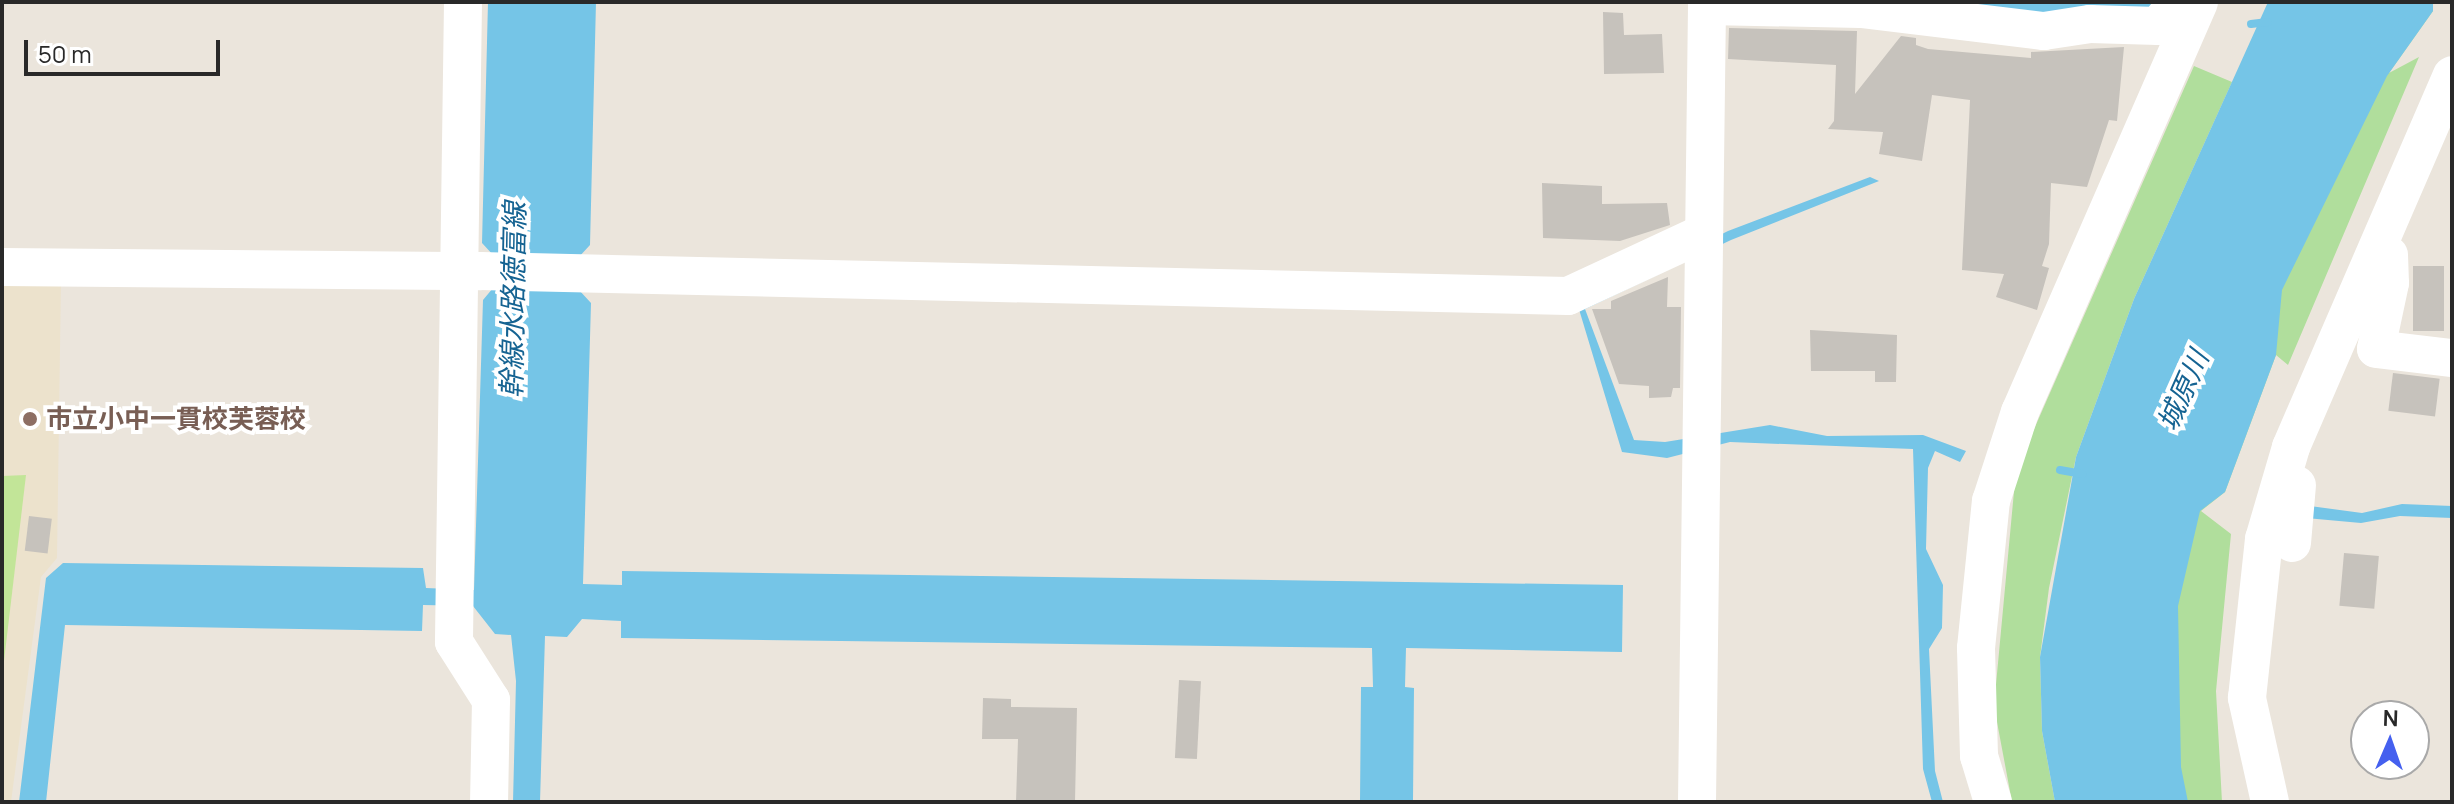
<!DOCTYPE html>
<meta charset="utf-8">
<style>
body{margin:0}
#map{position:relative;width:2454px;height:804px;overflow:hidden;background:#ebe5dc;font-family:Manrope,"Noto Sans JP",sans-serif}
div>[style]{position:absolute}
.education>*{inset:0;background:#ece2cc}
.green>*{inset:0;background:#b0de9c}
.pitch>*{inset:0;background:#c2e598}
.water>*{inset:0;background:#75c5e7}
.stream>*{height:8px;margin:-4px;padding:0 4px;transform-origin:4px;border-radius:4px;background:#75c5e7}
.building>*{inset:0;background:#c6c2bc;transform-origin:0 0}
.minor>*{height:38px;margin:-19px;padding:0 19px;transform-origin:19px;border-radius:19px;background:#fff}
.dots>*{width:22px;height:22px;translate:-50% -50%;box-sizing:border-box;border:4px solid #fff;border-radius:50%}
span{translate:-50% -50%;white-space:nowrap;text-align:center;line-height:1.15;-webkit-text-stroke:8px #fff;paint-order:stroke}
.education-label{font-size:26px;color:#785e54;font-weight:700}
.left{translate:0 -50%;text-align:left}
.water-label{font-size:28px;color:#156392;font-style:italic}
.frame{position:absolute;inset:0;border:4px solid #292929;pointer-events:none}
.north{position:absolute;left:2350px;top:700px;width:80px;height:80px;box-sizing:border-box;background:#fff;border:2px solid #a9a9a9;border-radius:50%;rotate:2deg;font-size:22px;font-weight:700;line-height:32px;text-align:center;color:#292929}
.north::after{content:'';display:block;margin:auto;width:28px;height:36px;background:#4560ef;clip-path:polygon(50% 0,100% 100%,50% 72%,0 100%)}
.scale{position:absolute;left:24px;top:40px;width:196px;height:36px;box-sizing:border-box;border:4px solid #292929;border-top:0;padding-left:10px;font-size:24px;line-height:28px;white-space:nowrap;color:#292929;-webkit-text-stroke:6px #fff;paint-order:stroke}
</style>
<div id="map">
<div class="education">
<div style="clip-path:polygon(2px 280px,61px 280px,57px 558px,41px 577px,11px 802px,2px 802px)"></div>
</div>
<div class="green">
<div style="clip-path:polygon(2433px 2px,2433px 11px,2389px 73px,2419px 57px,2288px 365px,2276px 355px,2225px 492px,2201px 511px,2231px 534px,2216px 691px,2222px 802px,2174px 802px,2152px 582px,2266px 263px)"></div>
<div style="clip-path:polygon(2194px 66px,2232px 82px,2134px 299px,2076px 457px,2049px 588px,2040px 657px,2042px 731px,2055px 802px,2012px 802px,1994px 706px,2016px 470px)"></div>
</div>
<div class="pitch">
<div style="clip-path:polygon(26px 475px,2px 678px,2px 476px)"></div>
</div>
<div class="water">
<div style="clip-path:polygon(488px 2px,596px 2px,590px 245px,578px 258px,579px 290px,591px 303px,583px 584px,622px 585px,622px 571px,1623px 585px,1622px 652px,1406px 648px,1405px 687px,1414px 688px,1413px 802px,1360px 802px,1361px 687px,1373px 687px,1372px 648px,621px 638px,621px 621px,582px 619px,567px 637px,545px 636px,540px 802px,513px 802px,516px 681px,511px 635px,495px 634px,473px 606px,423px 605px,422px 631px,65px 625px,46px 802px,19px 802px,46px 578px,63px 563px,423px 568px,426px 588px,474px 590px,483px 300px,493px 288px,494px 256px,482px 243px)"></div>
<div style="clip-path:polygon(1912px 2px,2153px 2px,2161px 6px,2049px 20px)"></div>
<div style="clip-path:polygon(2268px 2px,2433px 2px,2433px 11px,2387px 76px,2282px 290px,2276px 355px,2225px 492px,2200px 511px,2178px 606px,2181px 767px,2188px 802px,2055px 802px,2042px 731px,2040px 657px,2076px 457px,2134px 299px)"></div>
<div style="clip-path:polygon(1870px 177px,1879px 181px,1731px 240px,1585px 309px,1634px 440px,1665px 442px,1770px 425px,1827px 436px,1923px 435px,1966px 451px,1960px 462px,1935px 451px,1928px 468px,1926px 549px,1943px 585px,1942px 628px,1929px 649px,1935px 771px,1943px 802px,1932px 802px,1923px 769px,1913px 449px,1730px 442px,1667px 458px,1622px 452px,1578px 306px,1728px 231px)"></div>
<div style="clip-path:polygon(2402px 504px,2452px 506px,2452px 518px,2400px 516px,2361px 523px,2306px 518px,2310px 506px,2362px 513px)"></div>
</div>
<div class="stream">
<div style="left:2251px;top:24px;width:17px;rotate:-7deg"></div>
<div style="left:2060px;top:470px;width:23px;rotate:10deg"></div>
</div>
<div class="building">
<div style="clip-path:polygon(1603px 12px,1623px 13px,1624px 35px,1662px 34px,1664px 73px,1604px 74px)"></div>
<div style="clip-path:polygon(1729px 28px,1857px 31px,1855px 94px,1901px 36px,1916px 38px,1916px 45px,1928px 49px,2031px 58px,2031px 52px,2124px 47px,2117px 121px,2109px 120px,2087px 187px,2051px 183px,2049px 244px,2042px 266px,2049px 268px,2037px 310px,1996px 297px,2004px 274px,1962px 270px,1970px 100px,1932px 95px,1922px 161px,1879px 154px,1883px 132px,1828px 129px,1834px 121px,1836px 65px,1728px 59px)"></div>
<div style="clip-path:polygon(1542px 183px,1602px 186px,1602px 204px,1667px 203px,1670px 225px,1620px 241px,1543px 238px)"></div>
<div style="left:2413px;top:266px;width:31px;height:65px"></div>
<div style="clip-path:polygon(1668px 277px,1667px 307px,1681px 307px,1680px 388px,1673px 388px,1671px 397px,1649px 398px,1649px 386px,1619px 384px,1592px 309px,1611px 309px,1611px 301px)"></div>
<div style="clip-path:polygon(1810px 330px,1897px 335px,1896px 382px,1875px 382px,1875px 371px,1811px 371px)"></div>
<div style="left:2393px;top:373px;width:47px;height:38px;rotate:7deg"></div>
<div style="left:29px;top:516px;width:23px;height:35px;rotate:7deg"></div>
<div style="left:2344px;top:553px;width:35px;height:53px;rotate:5deg"></div>
<div style="left:1179px;top:680px;width:22px;height:78px;rotate:3deg"></div>
<div style="clip-path:polygon(983px 698px,1011px 699px,1011px 707px,1077px 708px,1075px 802px,1016px 802px,1018px 739px,982px 739px)"></div>
</div>
<div class="minor">
<div style="left:463px;top:2px;width:640px;rotate:90.81deg"></div>
<div style="left:454px;top:642px;width:69px;rotate:57.5deg"></div>
<div style="left:491px;top:700px;width:102px;rotate:91.1deg"></div>
<div style="left:1707px;top:6px;width:154px;rotate:1.1deg"></div>
<div style="left:1861px;top:9px;width:184px;rotate:6.9deg"></div>
<div style="left:2044px;top:31px;width:47px;rotate:-8.7deg"></div>
<div style="left:2090px;top:24px;width:68px;rotate:1.7deg"></div>
<div style="left:2158px;top:26px;width:31px;rotate:-52deg"></div>
<div style="left:2389px;top:255px;width:28px;rotate:88deg"></div>
<div style="left:2390px;top:283px;width:67px;rotate:102deg"></div>
<div style="left:2376px;top:349px;width:77px;rotate:6.8deg"></div>
<div style="left:2px;top:267px;width:479px;rotate:0.5deg"></div>
<div style="left:481px;top:271px;width:1087px;rotate:1.32deg"></div>
<div style="left:1568px;top:296px;width:150px;rotate:-24.9deg"></div>
<div style="left:2292px;top:543px;width:58px;rotate:-85.1deg"></div>
<div style="left:1697px;top:802px;width:800px;rotate:-89.28deg"></div>
<div style="left:1993px;top:802px;width:48px;rotate:-106.9deg"></div>
<div style="left:1979px;top:756px;width:108px;rotate:-91.6deg"></div>
<div style="left:1976px;top:648px;width:148px;rotate:-84.2deg"></div>
<div style="left:1991px;top:501px;width:94px;rotate:-72deg"></div>
<div style="left:2020px;top:412px;width:447px;rotate:-66.4deg"></div>
<div style="left:2270px;top:802px;width:107px;rotate:-102.5deg"></div>
<div style="left:2247px;top:698px;width:160px;rotate:-83.9deg"></div>
<div style="left:2264px;top:539px;width:96px;rotate:-73.6deg"></div>
<div style="left:2291px;top:447px;width:405px;rotate:-66.6deg"></div>
</div>
<div class="dots">
<div style="left:30px;top:419px;background:#8d6e63"></div>
</div>
<div class="education-label">
<span class="left" style="left:46px;top:419px">市立小中一貫校芙蓉校</span>
</div>
<div class="water-label">
<span style="left:512px;top:300px;rotate:-89deg">幹線水路徳富線</span>
<span style="left:2182px;top:390px;rotate:-66deg">城原川</span>
</div>
<div class="frame"></div>
<div class="north">N</div>
<div class="scale">50 m</div>
</div>
